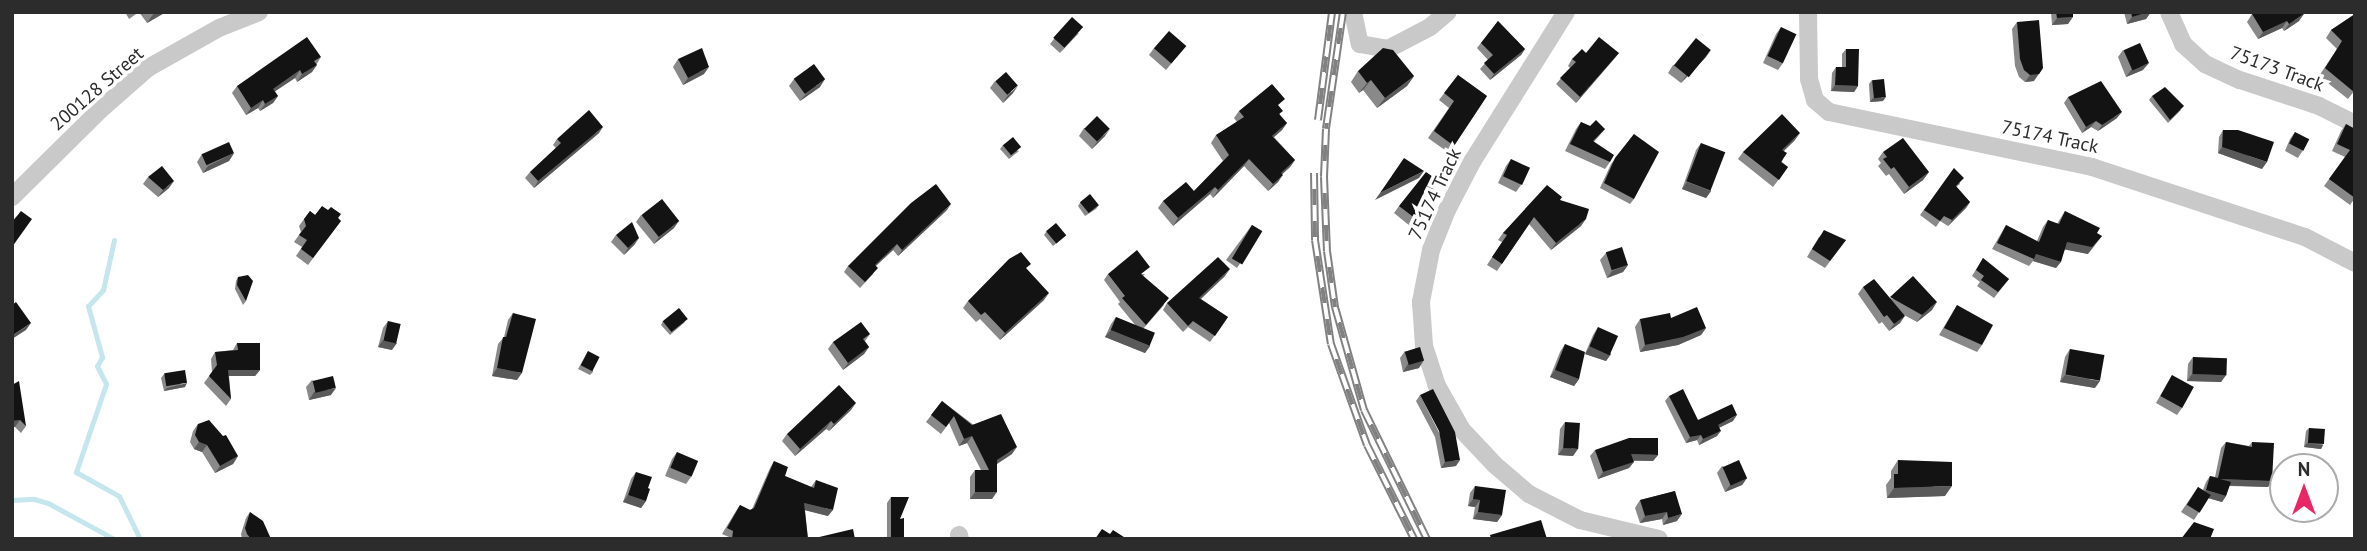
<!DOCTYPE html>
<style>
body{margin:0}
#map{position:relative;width:2367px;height:551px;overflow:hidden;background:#fff;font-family:"PT Sans",sans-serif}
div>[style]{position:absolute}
.stream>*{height:5px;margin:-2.5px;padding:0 2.5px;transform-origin:2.5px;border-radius:2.5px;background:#c4e6ec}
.street>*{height:18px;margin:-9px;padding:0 9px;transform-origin:9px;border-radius:9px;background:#c9c9c9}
.rail>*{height:8px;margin-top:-4px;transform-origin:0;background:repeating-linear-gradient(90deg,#fff 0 16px,#818181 0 32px);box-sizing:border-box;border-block:2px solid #818181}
.wall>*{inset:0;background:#898989}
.shaded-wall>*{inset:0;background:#5a5a5a}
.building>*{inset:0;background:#131313;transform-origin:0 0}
span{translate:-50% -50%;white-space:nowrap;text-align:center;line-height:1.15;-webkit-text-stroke:7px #fff;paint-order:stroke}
.street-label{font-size:19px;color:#2c2c2c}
.frame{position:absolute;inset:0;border:14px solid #2c2c2c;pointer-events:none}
.north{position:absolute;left:2269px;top:453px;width:70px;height:70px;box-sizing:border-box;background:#fff;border:2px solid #ababab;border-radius:50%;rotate:0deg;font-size:19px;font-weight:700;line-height:28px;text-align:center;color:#2c2c2c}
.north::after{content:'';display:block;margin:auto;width:24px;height:32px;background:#ea2765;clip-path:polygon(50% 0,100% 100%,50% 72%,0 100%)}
</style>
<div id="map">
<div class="stream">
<div style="left:114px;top:240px;width:51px;rotate:102.4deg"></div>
<div style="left:103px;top:290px;width:22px;rotate:133deg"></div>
<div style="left:88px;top:306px;width:53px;rotate:74.6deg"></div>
<div style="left:102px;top:357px;width:10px;rotate:119deg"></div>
<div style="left:97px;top:366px;width:20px;rotate:63deg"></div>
<div style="left:106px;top:384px;width:93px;rotate:108.8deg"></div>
<div style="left:76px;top:472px;width:49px;rotate:29.2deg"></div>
<div style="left:119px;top:496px;width:48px;rotate:64deg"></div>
<div style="left:12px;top:500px;width:22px;rotate:-3deg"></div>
<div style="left:34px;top:499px;width:15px;rotate:16deg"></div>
<div style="left:48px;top:503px;width:75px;rotate:28.6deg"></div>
</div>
<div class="street">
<div style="left:1353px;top:12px;width:33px;rotate:78deg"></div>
<div style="left:1360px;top:44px;width:28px;rotate:10deg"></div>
<div style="left:1388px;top:49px;width:47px;rotate:-27.6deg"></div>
<div style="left:1430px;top:27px;width:23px;rotate:-40deg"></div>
<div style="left:1566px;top:12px;width:175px;rotate:122.1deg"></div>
<div style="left:1473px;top:160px;width:56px;rotate:117.5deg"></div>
<div style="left:1447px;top:210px;width:43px;rotate:111.8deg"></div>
<div style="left:1431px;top:250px;width:53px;rotate:100.9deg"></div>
<div style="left:1421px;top:302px;width:44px;rotate:86.1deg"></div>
<div style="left:1424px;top:346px;width:40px;rotate:72deg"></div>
<div style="left:1436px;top:384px;width:53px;rotate:60.5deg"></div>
<div style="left:1462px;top:430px;width:48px;rotate:46.7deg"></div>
<div style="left:1495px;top:465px;width:45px;rotate:40.5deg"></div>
<div style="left:1529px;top:494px;width:57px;rotate:27deg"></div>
<div style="left:1580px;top:520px;width:81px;rotate:13.5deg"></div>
<div style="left:1808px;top:12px;width:67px;rotate:89.1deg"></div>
<div style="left:1809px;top:79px;width:22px;rotate:74deg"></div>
<div style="left:1815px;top:100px;width:18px;rotate:41deg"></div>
<div style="left:1829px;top:112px;width:269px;rotate:11.8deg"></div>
<div style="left:2092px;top:167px;width:224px;rotate:18.2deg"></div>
<div style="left:2305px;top:237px;width:56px;rotate:27.5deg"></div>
<div style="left:2169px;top:12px;width:35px;rotate:66deg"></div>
<div style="left:2183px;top:44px;width:30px;rotate:42deg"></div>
<div style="left:2205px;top:64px;width:38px;rotate:25deg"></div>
<div style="left:2240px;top:80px;width:83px;rotate:18.2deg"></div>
<div style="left:2319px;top:106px;width:40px;rotate:26.6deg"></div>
<div style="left:12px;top:197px;width:124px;rotate:-44.7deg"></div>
<div style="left:100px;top:110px;width:64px;rotate:-41.2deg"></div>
<div style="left:148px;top:68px;width:81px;rotate:-29.4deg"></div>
<div style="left:219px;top:28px;width:43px;rotate:-21.8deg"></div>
<div style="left:959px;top:535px;width:4px;rotate:76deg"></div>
</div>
<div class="rail">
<div style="left:1343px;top:12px;width:118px;rotate:98.3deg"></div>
<div style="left:1326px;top:129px;width:48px;rotate:92.4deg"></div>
<div style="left:1324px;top:177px;width:74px;rotate:87.7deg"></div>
<div style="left:1327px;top:251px;width:57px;rotate:81.9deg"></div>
<div style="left:1335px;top:307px;width:107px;rotate:74.3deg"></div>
<div style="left:1364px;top:410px;width:144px;rotate:64deg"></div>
<div style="left:1318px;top:120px;width:109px;rotate:-82.6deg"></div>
<div style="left:1314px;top:173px;width:67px;rotate:89.1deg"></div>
<div style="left:1315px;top:240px;width:105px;rotate:81.3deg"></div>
<div style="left:1331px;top:344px;width:107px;rotate:70.4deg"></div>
<div style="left:1367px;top:445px;width:105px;rotate:63.4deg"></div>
</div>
<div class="wall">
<div style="clip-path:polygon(125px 12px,139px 12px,129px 19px)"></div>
<div style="clip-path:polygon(139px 12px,166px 12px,147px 23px)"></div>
<div style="clip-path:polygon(2051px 12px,2073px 12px,2068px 24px,2052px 25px)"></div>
<div style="clip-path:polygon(2124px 12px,2151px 12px,2146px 19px,2127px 24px)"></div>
<div style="clip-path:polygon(2252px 14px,2299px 21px,2284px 31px,2282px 28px,2258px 39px,2247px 22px)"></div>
<div style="clip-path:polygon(2355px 14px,2355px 90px,2348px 99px,2319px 76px,2337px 49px,2326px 38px,2331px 30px)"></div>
<div style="clip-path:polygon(1498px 21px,1525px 49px,1521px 55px,1490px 80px,1480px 69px,1488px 60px,1477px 48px)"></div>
<div style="clip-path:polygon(2017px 22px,2034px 81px,2025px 82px,2019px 77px,2015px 66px,2012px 29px)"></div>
<div style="clip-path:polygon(1781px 27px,1783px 63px,1778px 70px,1763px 63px,1776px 34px)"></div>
<div style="clip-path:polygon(1079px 33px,1060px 53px,1050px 44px,1054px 39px)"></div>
<div style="clip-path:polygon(1186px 46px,1166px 70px,1149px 55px,1154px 48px)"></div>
<div style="clip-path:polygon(1846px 49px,1858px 86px,1854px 92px,1831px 91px,1832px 73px,1836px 67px,1842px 67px,1842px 54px)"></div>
<div style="clip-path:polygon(2123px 50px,2143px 70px,2126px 77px,2118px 57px)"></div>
<div style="clip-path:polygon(1586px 53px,1619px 53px,1576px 103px,1556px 84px,1570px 68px,1568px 66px,1572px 59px)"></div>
<div style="clip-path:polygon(321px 57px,312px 72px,297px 82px,295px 78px,275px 91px,278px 96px,273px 103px,260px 111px,258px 108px,246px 115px,232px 93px,237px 86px)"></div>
<div style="clip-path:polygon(1706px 57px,1681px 83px,1668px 73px,1673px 65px)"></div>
<div style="clip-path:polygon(678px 59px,704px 74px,683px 85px,673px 67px)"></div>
<div style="clip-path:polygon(1358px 71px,1414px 76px,1407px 86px,1377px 108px,1363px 90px,1359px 93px,1351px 82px)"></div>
<div style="clip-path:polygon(1458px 75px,1487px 96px,1449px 153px,1428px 138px,1449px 108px,1439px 100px)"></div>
<div style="clip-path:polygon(794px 79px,820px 87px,800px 101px,789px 86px)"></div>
<div style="clip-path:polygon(1872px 80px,1883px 101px,1870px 102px,1869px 84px)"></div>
<div style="clip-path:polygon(995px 81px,1013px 93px,1003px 103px,990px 88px)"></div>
<div style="clip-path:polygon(2152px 96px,2181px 110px,2168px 123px,2149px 100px)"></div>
<div style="clip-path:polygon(2068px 97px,2117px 118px,2098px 131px,2091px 127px,2082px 133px,2064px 103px)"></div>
<div style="clip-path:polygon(1279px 107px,1280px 115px,1287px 123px,1282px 130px,1274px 137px,1295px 160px,1290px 167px,1282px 174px,1278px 182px,1268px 191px,1244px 166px,1213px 198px,1210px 194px,1173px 226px,1158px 208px,1163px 201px,1194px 191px,1223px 161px,1211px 143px,1216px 135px,1237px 122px,1234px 118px,1239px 111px)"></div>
<div style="clip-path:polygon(1581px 122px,1590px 126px,1605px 129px,1594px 142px,1610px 162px,1605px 169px,1565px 151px,1576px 129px)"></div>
<div style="clip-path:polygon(2346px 124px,2355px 129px,2355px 198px,2350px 205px,2324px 186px,2345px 157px,2332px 151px,2341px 131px)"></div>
<div style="clip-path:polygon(1084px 128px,1105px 136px,1092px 149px,1079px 136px)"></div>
<div style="clip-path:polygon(2223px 130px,2262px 169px,2218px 153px,2219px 137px)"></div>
<div style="clip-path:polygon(2295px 132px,2303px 150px,2298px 158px,2285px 151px,2290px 139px)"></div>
<div style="clip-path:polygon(599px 133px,534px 188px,525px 178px,530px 172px,556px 148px,553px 145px,557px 139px)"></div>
<div style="clip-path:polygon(1634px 134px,1634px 199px,1630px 204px,1600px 188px,1611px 164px)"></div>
<div style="clip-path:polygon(1795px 140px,1784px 151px,1782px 162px,1788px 167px,1773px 187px,1738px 159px,1743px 152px)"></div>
<div style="clip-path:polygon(1701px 143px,1711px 191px,1706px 198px,1682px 189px,1696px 150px)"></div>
<div style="clip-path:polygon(1003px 145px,1019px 151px,1009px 159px,1000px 149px)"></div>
<div style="clip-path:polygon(1883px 152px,1929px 172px,1923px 180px,1904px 194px,1889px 174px,1886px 176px,1878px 166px,1881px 163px,1878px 159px)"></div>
<div style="clip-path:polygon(234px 153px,229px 161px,203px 173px,197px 162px,202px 154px)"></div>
<div style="clip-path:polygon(1511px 159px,1521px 185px,1516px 192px,1498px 183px,1506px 166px)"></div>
<div style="clip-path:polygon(1954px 168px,1960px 184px,1956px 187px,1970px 202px,1966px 208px,1948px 226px,1940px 221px,1936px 227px,1920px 215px)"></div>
<div style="clip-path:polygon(148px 177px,169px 188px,158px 197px,143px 184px)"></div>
<div style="clip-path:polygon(1560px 200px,1581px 226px,1551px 250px,1529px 224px,1497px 271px,1487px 265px,1502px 242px,1498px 240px,1503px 233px)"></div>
<div style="clip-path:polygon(1426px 201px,1423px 210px,1410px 226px,1394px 213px,1399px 206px)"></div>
<div style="clip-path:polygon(1080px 203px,1099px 205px,1096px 209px,1085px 216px,1078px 206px)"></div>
<div style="clip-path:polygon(947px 210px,898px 256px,893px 250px,876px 266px,873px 274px,860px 288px,844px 272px,848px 266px)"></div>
<div style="clip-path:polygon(310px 211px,315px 215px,338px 218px,341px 221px,308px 265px,296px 256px,302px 247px,294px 242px,301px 232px,299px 226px)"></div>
<div style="clip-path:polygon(2065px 211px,2088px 254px,2065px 249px,2056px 268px,2033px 261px,2029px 266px,1992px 249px,2006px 225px,2037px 241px,2043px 227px,2048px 220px,2057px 224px)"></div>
<div style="clip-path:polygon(641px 215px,674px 228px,654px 244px,636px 222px)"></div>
<div style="clip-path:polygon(1252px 225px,1262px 231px,1237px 268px,1226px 260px)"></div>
<div style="clip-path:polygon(1046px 232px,1066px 235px,1063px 238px,1053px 246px,1044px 235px)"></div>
<div style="clip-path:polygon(616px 235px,635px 244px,624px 255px,611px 242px)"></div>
<div style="clip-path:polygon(1819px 237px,1846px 240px,1825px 268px,1807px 257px)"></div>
<div style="clip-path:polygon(1606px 253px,1628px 265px,1623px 272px,1607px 278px,1600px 260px)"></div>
<div style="clip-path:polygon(1983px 258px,2009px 279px,1994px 298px,1977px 286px,1980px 282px,1972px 276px)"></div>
<div style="clip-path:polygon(1027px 270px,1044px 300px,1000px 340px,980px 319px,976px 322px,963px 308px,968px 301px)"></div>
<div style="clip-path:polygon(1108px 274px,1145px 274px,1143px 276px,1164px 305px,1143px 329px,1150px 346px,1145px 353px,1105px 337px,1111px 324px,1116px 317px,1136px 326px,1118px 304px,1120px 302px,1104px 280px)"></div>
<div style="clip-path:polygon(1225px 276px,1201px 299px,1228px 317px,1210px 342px,1188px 327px,1183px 332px,1163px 310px,1167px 303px)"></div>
<div style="clip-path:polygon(238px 277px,246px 301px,243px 305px,235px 289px,236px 281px)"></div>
<div style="clip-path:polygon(1863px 287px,1890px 298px,1932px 310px,1917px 322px,1904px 315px,1900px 323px,1889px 331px,1882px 322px,1879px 324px,1858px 294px)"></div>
<div style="clip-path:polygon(1957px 305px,1982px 345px,1977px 352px,1939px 335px)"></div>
<div style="clip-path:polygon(513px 313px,517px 380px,492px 376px,498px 344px,504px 337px,508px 320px)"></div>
<div style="clip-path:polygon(1671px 318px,1706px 328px,1701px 335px,1678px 345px,1640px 352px,1635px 327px,1640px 319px)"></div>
<div style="clip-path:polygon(388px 321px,392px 350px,378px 347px,383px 328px)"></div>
<div style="clip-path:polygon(663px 321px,685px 322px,670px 335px,661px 325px)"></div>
<div style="clip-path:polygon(1598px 327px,1611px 354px,1606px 361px,1585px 354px,1593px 335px)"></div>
<div style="clip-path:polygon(870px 334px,865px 341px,869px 347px,864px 354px,843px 370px,828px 349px,833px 342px)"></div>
<div style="clip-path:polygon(237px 343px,260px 370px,255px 376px,229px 376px,231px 399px,226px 406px,204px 383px,212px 372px,211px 359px,215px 352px,233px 350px)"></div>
<div style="clip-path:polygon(1565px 344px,1579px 379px,1574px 386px,1550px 377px,1560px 352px)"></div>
<div style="clip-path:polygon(2070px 349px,2095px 388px,2060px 382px,2065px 357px)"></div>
<div style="clip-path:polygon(588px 351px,593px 372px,590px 375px,578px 369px)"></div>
<div style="clip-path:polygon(1405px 351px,1419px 368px,1403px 372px,1400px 358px)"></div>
<div style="clip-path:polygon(2193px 357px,2226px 375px,2221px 382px,2187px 381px,2188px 364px)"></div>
<div style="clip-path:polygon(164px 374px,185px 387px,164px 391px,161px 378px)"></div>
<div style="clip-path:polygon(2172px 375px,2182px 408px,2177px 415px,2156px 403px)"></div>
<div style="clip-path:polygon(312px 380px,331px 395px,309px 400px,306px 387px)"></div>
<div style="clip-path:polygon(12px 385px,26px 426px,21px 433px,15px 427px,12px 427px)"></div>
<div style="clip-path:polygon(1420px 395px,1456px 466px,1441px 468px,1435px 437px,1416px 401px)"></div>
<div style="clip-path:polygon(1669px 396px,1698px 420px,1733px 421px,1719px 428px,1717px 436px,1699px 445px,1697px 440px,1686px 443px,1665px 401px)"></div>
<div style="clip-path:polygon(942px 401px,1012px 454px,997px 464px,992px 499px,970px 499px,970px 477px,975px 470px,981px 470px,967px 443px,959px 446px,949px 423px,941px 434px,926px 422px)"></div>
<div style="clip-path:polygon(851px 410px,829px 431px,826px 429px,795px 456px,782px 441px,787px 434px)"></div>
<div style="clip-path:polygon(1565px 422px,1573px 456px,1558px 455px,1560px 429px)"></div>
<div style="clip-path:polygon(198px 424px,238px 456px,233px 464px,215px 473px,202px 452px,194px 449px,190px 442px,193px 431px)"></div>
<div style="clip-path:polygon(2309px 428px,2323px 445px,2321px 449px,2304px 447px,2306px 431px)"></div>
<div style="clip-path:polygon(2226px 442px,2249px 446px,2252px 442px,2272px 481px,2268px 487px,2229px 486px,2226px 496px,2222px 502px,2208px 498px,2194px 520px,2181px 512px,2198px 487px,2203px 490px,2206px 482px,2210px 476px,2215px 477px,2221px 448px)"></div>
<div style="clip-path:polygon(1595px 450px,1658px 455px,1653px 461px,1634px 461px,1629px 468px,1598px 479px,1590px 456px)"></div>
<div style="clip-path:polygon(677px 452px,691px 477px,686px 484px,665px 476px,672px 459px)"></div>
<div style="clip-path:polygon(1898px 460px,1945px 496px,1887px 498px,1886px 485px,1891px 478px,1891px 471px)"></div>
<div style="clip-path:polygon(774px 461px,785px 476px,811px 487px,816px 480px,828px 516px,805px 510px,808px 539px,729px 539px,729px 537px,722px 534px,736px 511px,740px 505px,750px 510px,752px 509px,770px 468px)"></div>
<div style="clip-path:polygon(1722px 466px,1747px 478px,1742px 485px,1725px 492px,1717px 473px)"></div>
<div style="clip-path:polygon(636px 472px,648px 488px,646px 501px,641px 508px,623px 502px,631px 479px)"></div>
<div style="clip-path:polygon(1475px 486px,1502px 515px,1497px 522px,1473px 519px,1475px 507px,1468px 506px,1470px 493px)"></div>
<div style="clip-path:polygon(1675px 491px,1677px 521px,1663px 525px,1662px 519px,1640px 523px,1635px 508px,1640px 500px)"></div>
<div style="clip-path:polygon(891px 497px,900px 519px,904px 537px,903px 539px,887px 539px,887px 503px)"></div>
<div style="clip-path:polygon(250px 512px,271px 539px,242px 539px,241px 534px,246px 518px)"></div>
</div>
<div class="shaded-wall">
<div style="clip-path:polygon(155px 12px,166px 12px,147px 23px,154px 13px)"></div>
<div style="clip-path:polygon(2149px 12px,2151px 12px,2146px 19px,2127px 24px,2132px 17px)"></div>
<div style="clip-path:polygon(2304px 14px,2299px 21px,2284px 31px,2289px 24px)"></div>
<div style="clip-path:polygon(2073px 17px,2068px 24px,2052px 25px,2057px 18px)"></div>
<div style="clip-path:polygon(2287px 21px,2282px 28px,2258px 39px,2263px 32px)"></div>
<div style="clip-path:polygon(1525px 49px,1521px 55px,1490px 80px,1494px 74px)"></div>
<div style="clip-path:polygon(1711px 50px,1706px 57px,1681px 83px,1686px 76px)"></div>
<div style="clip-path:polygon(1619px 53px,1614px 59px,1576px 103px,1580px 97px)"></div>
<div style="clip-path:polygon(2149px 63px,2143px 70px,2126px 77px,2131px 70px)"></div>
<div style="clip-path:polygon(317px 65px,312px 72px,297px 82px,302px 74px)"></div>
<div style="clip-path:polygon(709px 67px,704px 74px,683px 85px,688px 78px)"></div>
<div style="clip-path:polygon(2043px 68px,2034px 81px,2025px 82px,2030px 75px)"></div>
<div style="clip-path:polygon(300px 70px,295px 78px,268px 96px,273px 89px)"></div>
<div style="clip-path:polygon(1414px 76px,1407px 86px,1377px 108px,1385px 98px)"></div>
<div style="clip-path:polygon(825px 79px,820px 87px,800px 101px,806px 94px)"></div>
<div style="clip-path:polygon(1371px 80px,1363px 90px,1359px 93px,1367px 83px)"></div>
<div style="clip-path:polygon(1835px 85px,1858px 86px,1854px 92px,1831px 91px)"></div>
<div style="clip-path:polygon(1018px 86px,1013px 93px,1003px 103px,1008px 95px)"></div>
<div style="clip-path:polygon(278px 96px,273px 103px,260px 111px,265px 104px)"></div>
<div style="clip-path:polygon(1886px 97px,1883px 101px,1870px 102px,1873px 98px)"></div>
<div style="clip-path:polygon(263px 100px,258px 108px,246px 115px,251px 108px)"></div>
<div style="clip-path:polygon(2122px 112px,2117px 118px,2098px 131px,2102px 125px)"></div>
<div style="clip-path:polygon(2096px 121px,2091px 127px,2082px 133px,2086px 127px)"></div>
<div style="clip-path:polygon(1287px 123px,1282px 130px,1267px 143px,1272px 136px)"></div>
<div style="clip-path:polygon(603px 127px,599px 133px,534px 188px,538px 181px)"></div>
<div style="clip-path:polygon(1110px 129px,1105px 136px,1092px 149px,1097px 142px)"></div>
<div style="clip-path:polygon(1800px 133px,1795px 140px,1777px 157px,1782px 150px)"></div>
<div style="clip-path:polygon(2222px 147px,2267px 162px,2262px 169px,2218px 153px)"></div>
<div style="clip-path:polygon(234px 153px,229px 161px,203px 173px,208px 166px)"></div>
<div style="clip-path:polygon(1249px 159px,1244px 166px,1213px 198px,1218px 190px)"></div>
<div style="clip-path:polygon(1295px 160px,1290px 167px,1276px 180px,1281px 173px)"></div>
<div style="clip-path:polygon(1424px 171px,1419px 178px,1375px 200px,1380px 193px)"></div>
<div style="clip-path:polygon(1929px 172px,1923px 180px,1904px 194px,1909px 187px)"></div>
<div style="clip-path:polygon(1283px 175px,1278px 182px,1268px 191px,1273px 184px)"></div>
<div style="clip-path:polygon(174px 181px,169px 188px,158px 197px,163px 190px)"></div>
<div style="clip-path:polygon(1687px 182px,1711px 191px,1706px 198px,1682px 189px)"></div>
<div style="clip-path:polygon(1215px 187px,1210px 194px,1173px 226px,1178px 218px)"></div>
<div style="clip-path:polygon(1970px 202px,1966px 208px,1948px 226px,1952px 220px)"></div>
<div style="clip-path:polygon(951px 204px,947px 210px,898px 256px,902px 250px)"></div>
<div style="clip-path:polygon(1586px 219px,1581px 226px,1551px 250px,1556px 243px)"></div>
<div style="clip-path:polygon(679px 221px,674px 228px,654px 244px,659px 237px)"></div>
<div style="clip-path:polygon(2102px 236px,2088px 254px,2062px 249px,2067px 242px)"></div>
<div style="clip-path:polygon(639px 238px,635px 244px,624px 255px,628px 248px)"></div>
<div style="clip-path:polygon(897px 244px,893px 250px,870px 271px,875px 265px)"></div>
<div style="clip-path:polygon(2036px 254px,2061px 262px,2056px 268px,2033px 261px)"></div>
<div style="clip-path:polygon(1628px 265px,1623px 272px,1607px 278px,1612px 271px)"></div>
<div style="clip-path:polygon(1230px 269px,1225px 276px,1195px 304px,1199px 298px)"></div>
<div style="clip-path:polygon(1049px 293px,1044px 300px,1000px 340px,1005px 333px)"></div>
<div style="clip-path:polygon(1937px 302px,1932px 310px,1917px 322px,1922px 315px)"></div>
<div style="clip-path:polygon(1905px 316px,1900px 323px,1889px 331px,1894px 324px)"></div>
<div style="clip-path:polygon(31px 323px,26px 330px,12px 339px,13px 335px)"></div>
<div style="clip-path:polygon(1706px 328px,1701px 335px,1678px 345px,1640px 352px,1645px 345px)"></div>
<div style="clip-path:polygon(1111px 330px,1150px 346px,1145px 353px,1105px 337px)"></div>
<div style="clip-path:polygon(383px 340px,397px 343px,392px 350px,378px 347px)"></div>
<div style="clip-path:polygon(1590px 346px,1611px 354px,1606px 361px,1585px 354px)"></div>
<div style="clip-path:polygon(869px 347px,864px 354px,843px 370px,848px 363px)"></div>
<div style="clip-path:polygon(1424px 360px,1419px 368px,1403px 372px,1408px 364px)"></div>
<div style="clip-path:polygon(497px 368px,522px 373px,517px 380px,492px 376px)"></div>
<div style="clip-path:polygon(228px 370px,260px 370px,255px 376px,224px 376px)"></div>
<div style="clip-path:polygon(1555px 370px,1579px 379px,1574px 386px,1550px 377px)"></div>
<div style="clip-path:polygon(2192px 374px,2226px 375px,2221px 382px,2187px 381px)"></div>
<div style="clip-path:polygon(2065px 375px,2100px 381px,2095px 388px,2060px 382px)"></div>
<div style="clip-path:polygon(187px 383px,185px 387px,164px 391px,167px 388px)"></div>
<div style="clip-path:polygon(336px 388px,331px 395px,309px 400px,314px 392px)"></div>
<div style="clip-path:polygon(856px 403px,851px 410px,829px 431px,834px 424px)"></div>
<div style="clip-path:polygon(1737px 415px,1733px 421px,1714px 430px,1718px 425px)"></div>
<div style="clip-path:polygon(20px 420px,15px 427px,12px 427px,12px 421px)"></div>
<div style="clip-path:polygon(831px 421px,826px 429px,795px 456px,800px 449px)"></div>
<div style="clip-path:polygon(1721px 431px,1717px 436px,1699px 445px,1703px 439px)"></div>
<div style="clip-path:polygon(1701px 435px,1697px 440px,1686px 443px,1690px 437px)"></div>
<div style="clip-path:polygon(972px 436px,967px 443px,959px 446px,964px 439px)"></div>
<div style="clip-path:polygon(199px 442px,207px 445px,202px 452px,194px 449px)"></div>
<div style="clip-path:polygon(2307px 443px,2323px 445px,2321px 449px,2304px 447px)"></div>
<div style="clip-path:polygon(1017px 447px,1012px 454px,992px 467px,997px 460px)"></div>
<div style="clip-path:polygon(1563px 448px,1578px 449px,1573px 456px,1558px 455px)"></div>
<div style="clip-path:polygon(1631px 454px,1658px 455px,1653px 461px,1627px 460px)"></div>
<div style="clip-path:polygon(238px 456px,233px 464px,215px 473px,220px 466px)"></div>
<div style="clip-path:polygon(1460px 460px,1456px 466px,1441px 468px,1445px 462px)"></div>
<div style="clip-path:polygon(1634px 462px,1629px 468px,1598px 479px,1603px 472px)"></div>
<div style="clip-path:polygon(1747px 478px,1742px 485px,1725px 492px,1730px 485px)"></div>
<div style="clip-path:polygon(2220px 479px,2272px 481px,2268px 487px,2215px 485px)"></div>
<div style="clip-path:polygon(1952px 486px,1945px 496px,1887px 498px,1894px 488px)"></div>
<div style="clip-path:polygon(2206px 490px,2226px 496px,2222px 502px,2201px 496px)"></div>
<div style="clip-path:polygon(975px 492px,997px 492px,992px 499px,970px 499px)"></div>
<div style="clip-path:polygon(628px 495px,646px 501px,641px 508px,623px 502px)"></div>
<div style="clip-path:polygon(1473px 499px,1480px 500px,1475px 507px,1468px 506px)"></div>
<div style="clip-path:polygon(804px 503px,833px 510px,828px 516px,800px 509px)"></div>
<div style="clip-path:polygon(1478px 512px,1502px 515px,1497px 522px,1473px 519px)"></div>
<div style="clip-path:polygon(1667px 512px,1662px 519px,1640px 523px,1645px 516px)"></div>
<div style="clip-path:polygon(1682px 514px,1677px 521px,1663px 525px,1668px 518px)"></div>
</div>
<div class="building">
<div style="clip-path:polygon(2056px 12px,2073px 12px,2073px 17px,2057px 18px)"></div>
<div style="clip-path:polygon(2131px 12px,2149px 12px,2132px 17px)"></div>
<div style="clip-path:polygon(2255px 12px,2302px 12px,2304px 14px,2289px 24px,2287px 21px,2263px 32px,2252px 14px)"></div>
<div style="clip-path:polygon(2355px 14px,2355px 90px,2354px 92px,2325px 68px,2342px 41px,2331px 30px)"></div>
<div style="left:1072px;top:17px;width:15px;height:28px;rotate:42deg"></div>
<div style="clip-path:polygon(2039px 20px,2043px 68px,2039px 74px,2030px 75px,2024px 70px,2020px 59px,2017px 22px)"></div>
<div style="clip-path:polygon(1498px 21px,1525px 49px,1494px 74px,1484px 63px,1493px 55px,1481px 43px)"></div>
<div style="left:1781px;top:27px;width:17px;height:32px;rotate:25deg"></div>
<div style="left:1169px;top:31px;width:23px;height:23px;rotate:41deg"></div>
<div style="clip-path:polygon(307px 37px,321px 57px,314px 61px,317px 65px,302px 74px,300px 70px,273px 89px,278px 96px,265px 104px,263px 100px,251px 108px,237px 86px)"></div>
<div style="clip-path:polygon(1599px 37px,1619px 53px,1580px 97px,1560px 78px,1576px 62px,1572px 59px,1582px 49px,1586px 53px)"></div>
<div style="left:1696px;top:38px;width:19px;height:35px;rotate:39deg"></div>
<div style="left:2140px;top:43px;width:22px;height:18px;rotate:66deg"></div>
<div style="clip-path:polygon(702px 48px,709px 67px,688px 78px,678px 59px)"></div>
<div style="clip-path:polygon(1383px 48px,1393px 50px,1414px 76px,1385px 98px,1371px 80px,1367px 83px,1358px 71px)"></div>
<div style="clip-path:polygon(1846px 49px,1859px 49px,1858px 86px,1835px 85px,1836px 67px,1846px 67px)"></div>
<div style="left:814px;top:64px;width:19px;height:25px;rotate:54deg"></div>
<div style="left:1006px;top:72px;width:18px;height:14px;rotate:49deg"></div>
<div style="clip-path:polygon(1458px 75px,1487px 96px,1454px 146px,1434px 131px,1454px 101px,1444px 93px)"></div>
<div style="left:1884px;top:79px;width:18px;height:12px;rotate:84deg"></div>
<div style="clip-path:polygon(2101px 81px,2122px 112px,2102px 125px,2096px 121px,2086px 127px,2068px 97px)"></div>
<div style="clip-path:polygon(1272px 84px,1285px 99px,1278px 105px,1283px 111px,1279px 114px,1287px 123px,1272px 136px,1295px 160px,1281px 173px,1283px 175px,1273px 184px,1249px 159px,1218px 190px,1215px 187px,1178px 218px,1163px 201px,1186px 182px,1194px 191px,1229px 155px,1216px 135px,1244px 117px,1239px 111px)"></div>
<div style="clip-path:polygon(2165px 87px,2184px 106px,2170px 120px,2152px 96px)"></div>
<div style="clip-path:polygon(589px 110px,603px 127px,538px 181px,530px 172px,561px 143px,557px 139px)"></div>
<div style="clip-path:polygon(1782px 114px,1800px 133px,1782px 150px,1787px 153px,1781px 162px,1788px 167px,1779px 180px,1743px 152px)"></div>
<div style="left:1097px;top:116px;width:18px;height:18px;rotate:45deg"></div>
<div style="clip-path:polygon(1596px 120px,1605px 129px,1593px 141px,1614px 155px,1610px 162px,1570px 144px,1581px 122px,1590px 126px)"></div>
<div style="clip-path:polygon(2346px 124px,2355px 129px,2355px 198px,2329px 179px,2350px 150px,2337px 144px)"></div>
<div style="clip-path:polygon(2223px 130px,2238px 130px,2274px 142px,2267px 162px,2222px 147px)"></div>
<div style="left:2295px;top:132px;width:16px;height:13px;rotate:27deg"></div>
<div style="clip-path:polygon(1634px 134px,1659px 152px,1634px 199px,1604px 183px,1615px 158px)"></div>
<div style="left:1013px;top:137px;width:13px;height:13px;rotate:51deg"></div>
<div style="clip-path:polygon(1903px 138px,1929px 172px,1909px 187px,1894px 167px,1891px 169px,1883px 159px,1887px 157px,1883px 152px)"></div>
<div style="left:229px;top:142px;width:12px;height:30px;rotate:66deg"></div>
<div style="left:1701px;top:143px;width:26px;height:41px;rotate:21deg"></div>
<div style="clip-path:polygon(1404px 158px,1424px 171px,1380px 193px)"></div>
<div style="left:1511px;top:159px;width:21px;height:19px;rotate:25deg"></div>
<div style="clip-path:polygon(162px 166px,174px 181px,163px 190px,148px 177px)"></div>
<div style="clip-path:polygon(1954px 168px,1964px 178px,1956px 186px,1970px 202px,1952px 220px,1944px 216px,1940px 221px,1924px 210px)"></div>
<div style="clip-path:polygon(1426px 172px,1439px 181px,1426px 201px,1428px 203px,1416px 219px,1399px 206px)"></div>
<div style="clip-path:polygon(936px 184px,951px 204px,902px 250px,897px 244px,875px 265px,878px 268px,865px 282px,848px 266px,911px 203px)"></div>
<div style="clip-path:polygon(1547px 185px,1562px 197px,1560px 200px,1589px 209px,1586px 219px,1556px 243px,1534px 217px,1502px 264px,1492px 257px,1507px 235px,1503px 233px)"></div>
<div style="left:1090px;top:194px;width:14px;height:13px;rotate:51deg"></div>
<div style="left:662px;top:199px;width:28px;height:26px;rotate:52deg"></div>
<div style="clip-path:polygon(322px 206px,328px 210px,331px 207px,341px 214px,338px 218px,341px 221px,313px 258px,301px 249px,307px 240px,299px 235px,306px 226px,304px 219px,310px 211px,315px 215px)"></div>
<div style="clip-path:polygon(21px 211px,32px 219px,12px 247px,12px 222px)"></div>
<div style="clip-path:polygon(2065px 211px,2100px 228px,2097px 233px,2102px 236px,2092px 247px,2067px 242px,2061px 262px,2036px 254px,2034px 259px,1997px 243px,2006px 225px,2039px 242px,2048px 220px,2059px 224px)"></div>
<div style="clip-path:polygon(632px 222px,639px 238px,628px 248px,616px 235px)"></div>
<div style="left:1056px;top:223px;width:16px;height:13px;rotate:50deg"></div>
<div style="left:1252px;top:225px;width:12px;height:39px;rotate:31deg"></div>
<div style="clip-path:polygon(1824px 230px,1846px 240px,1830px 261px,1812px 249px)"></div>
<div style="left:1622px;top:247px;width:19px;height:17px;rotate:72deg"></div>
<div style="clip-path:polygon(1137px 250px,1150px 267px,1141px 274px,1169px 298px,1146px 325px,1122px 298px,1125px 296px,1108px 274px)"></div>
<div style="clip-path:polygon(1021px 252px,1031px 264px,1026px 268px,1049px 293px,1005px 333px,985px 312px,981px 315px,968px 301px,1009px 259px)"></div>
<div style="clip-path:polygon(1218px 257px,1230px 269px,1199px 298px,1228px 317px,1215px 336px,1193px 321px,1188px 326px,1167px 303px)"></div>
<div style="clip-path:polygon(1983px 258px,2009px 279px,1998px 292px,1981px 280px,1984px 276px,1976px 270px)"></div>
<div style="clip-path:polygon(248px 275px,253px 281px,246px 301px,237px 285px,238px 277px)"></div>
<div style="clip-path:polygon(1913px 276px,1937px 302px,1922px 315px,1890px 297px)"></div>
<div style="clip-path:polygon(1874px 279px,1905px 316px,1894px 324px,1887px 315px,1884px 317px,1863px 287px)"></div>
<div style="clip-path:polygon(16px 302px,31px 323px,13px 335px,12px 305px)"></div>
<div style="clip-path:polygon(1957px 305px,1993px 325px,1982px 345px,1944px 328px)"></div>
<div style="clip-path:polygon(1697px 307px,1706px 328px,1683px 337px,1645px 345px,1640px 319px,1670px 313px,1671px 318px)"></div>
<div style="left:679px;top:308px;width:14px;height:21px;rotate:51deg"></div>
<div style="clip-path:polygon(513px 313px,536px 319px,522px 373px,497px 368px,503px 337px,506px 337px)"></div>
<div style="left:1116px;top:317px;width:42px;height:14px;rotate:22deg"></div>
<div style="left:388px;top:321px;width:13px;height:20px;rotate:13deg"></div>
<div style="clip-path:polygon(861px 322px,870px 334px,863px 339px,869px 347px,848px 363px,833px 342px)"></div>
<div style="left:1598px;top:327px;width:22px;height:21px;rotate:24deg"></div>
<div style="clip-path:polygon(237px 343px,260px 343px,260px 370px,228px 370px,231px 399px,209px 376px,217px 365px,215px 352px,238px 350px)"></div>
<div style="clip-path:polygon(1565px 344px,1585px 352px,1579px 379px,1555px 370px)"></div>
<div style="left:1420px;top:347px;width:14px;height:16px;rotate:73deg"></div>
<div style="left:2070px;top:349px;width:35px;height:26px;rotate:10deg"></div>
<div style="left:588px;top:351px;width:13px;height:16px;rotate:27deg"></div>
<div style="left:2193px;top:357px;width:34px;height:17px;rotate:2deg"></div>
<div style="left:185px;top:370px;width:13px;height:21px;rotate:81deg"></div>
<div style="left:2172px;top:375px;width:25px;height:24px;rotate:29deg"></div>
<div style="left:333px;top:376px;width:12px;height:21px;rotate:76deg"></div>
<div style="clip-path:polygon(19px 381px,26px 426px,20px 420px,12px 421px,12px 385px)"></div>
<div style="clip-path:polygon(839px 385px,856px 403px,834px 424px,831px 421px,800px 449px,787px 434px)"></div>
<div style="clip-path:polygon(1433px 389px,1455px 432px,1460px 460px,1445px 462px,1439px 431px,1420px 395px)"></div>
<div style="clip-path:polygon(1683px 389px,1698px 420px,1732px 404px,1737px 415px,1718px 425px,1721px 431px,1703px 439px,1701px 435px,1690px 437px,1669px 396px)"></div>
<div style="clip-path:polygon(942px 401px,972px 425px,1001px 414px,1017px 447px,997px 460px,997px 492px,975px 492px,975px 470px,989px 470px,972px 436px,964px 439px,954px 416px,946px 427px,931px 415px)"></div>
<div style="clip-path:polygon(209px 420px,223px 436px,226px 435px,238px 456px,220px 466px,207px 445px,199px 442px,195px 435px,198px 424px)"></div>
<div style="left:1565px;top:422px;width:15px;height:26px;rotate:4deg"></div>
<div style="left:2309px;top:428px;width:16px;height:15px;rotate:4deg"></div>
<div style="clip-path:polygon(1629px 438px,1658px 438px,1658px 455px,1631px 454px,1634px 462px,1603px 472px,1595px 450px)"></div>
<div style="clip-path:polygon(2226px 442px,2252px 447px,2252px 442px,2274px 443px,2272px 481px,2220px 479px,2231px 482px,2226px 496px,2206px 490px,2210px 476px,2218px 478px)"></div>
<div style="left:677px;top:452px;width:23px;height:17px;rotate:23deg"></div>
<div style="left:1739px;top:460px;width:20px;height:18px;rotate:66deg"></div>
<div style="clip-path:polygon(1898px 460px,1952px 462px,1952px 486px,1894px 488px,1894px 474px,1898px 474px)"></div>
<div style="clip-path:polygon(774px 461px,788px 467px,785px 476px,814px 488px,816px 480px,838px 488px,833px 510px,804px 503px,808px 539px,732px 539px,733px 531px,727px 528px,740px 505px,750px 510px,754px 508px)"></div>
<div style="clip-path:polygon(636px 472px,652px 477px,648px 488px,650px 489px,646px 501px,628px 495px)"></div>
<div style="clip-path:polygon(1475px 486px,1506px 490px,1502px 515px,1478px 512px,1480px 500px,1473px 499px)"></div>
<div style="left:2198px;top:487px;width:15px;height:21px;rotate:32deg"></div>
<div style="clip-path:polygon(1675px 491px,1682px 514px,1668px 518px,1667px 512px,1645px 516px,1640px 500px)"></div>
<div style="clip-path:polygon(891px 497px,909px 497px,900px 519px,904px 518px,904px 537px,891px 539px)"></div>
<div style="clip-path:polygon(250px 512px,263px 521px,271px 539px,251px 539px,247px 534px,245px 528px)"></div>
<div style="clip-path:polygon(1541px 520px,1547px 539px,1491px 539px,1490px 535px)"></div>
<div style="clip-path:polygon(2194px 522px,2214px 529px,2210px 539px,2181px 539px)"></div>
<div style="clip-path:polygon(853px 529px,855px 539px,816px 539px,815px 538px)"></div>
<div style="clip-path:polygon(1102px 529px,1110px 534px,1113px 530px,1127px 539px,1095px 539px)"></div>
</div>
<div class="street-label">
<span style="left:2277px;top:69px;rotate:20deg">75173 Track</span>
<span style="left:97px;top:89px;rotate:-41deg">200128 Street</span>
<span style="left:2050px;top:137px;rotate:12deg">75174 Track</span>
<span style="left:1435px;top:194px;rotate:-65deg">75174 Track</span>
</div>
<div class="frame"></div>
<div class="north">N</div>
</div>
